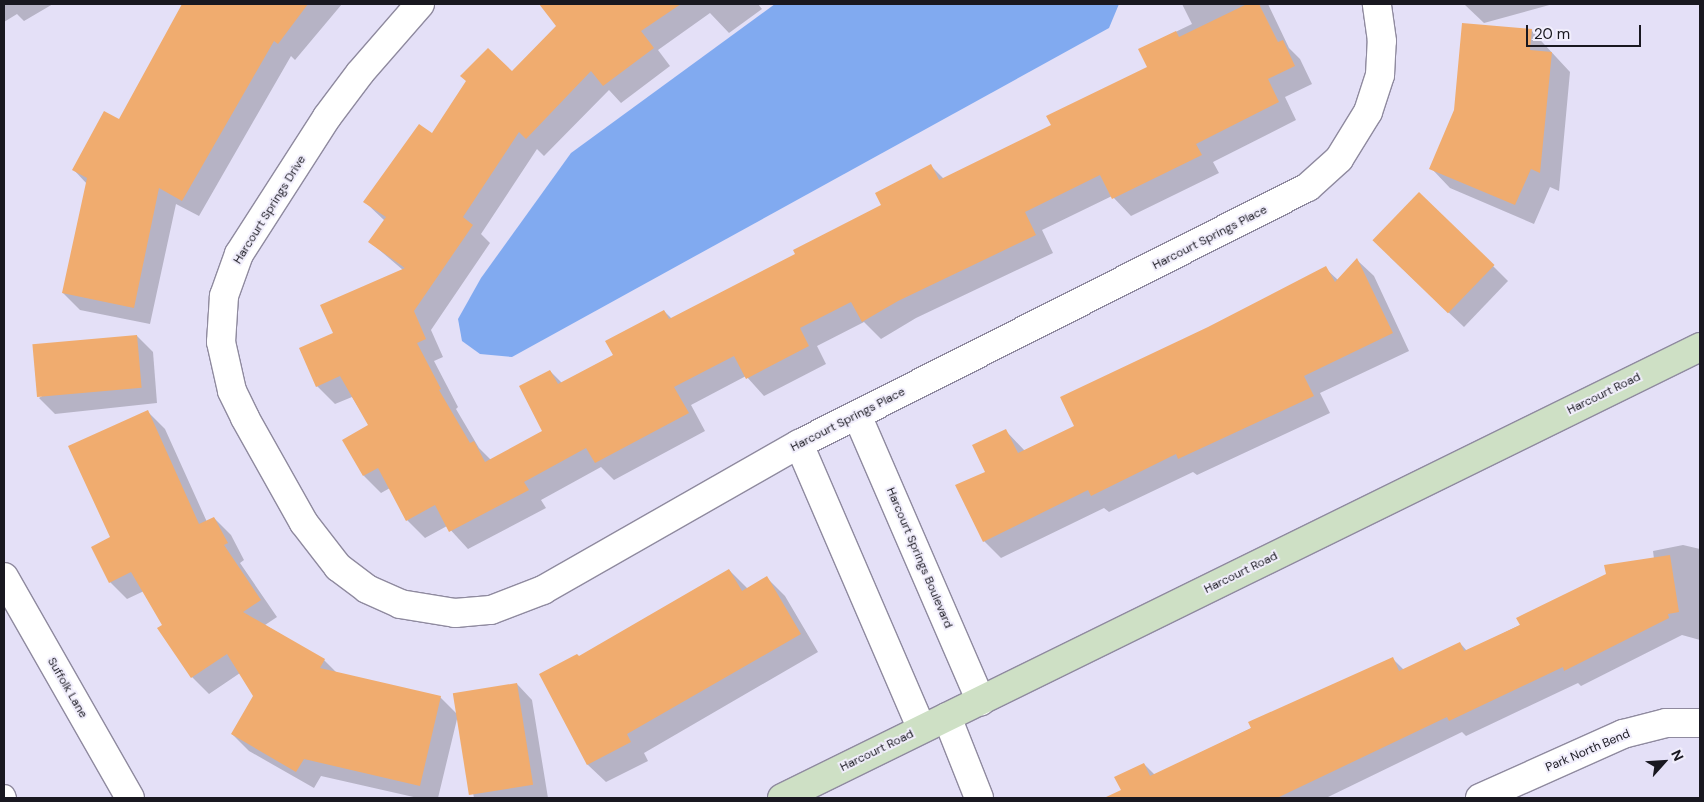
<!DOCTYPE html>
<style>
body{margin:0}
#map{position:relative;width:1704px;height:802px;overflow:hidden;background:#e4e0f7;font-family:"DM Sans",sans-serif}
div>[style]{position:absolute}
.water>*{inset:0;background:#81aaf0}
.shadow>*{inset:0;background:#0003}
.building>*{inset:0;background:#f0ac6f;transform-origin:0 0}
.roads{filter:drop-shadow(1px 0 #8f8a9f) drop-shadow(-1px 0 #8f8a9f) drop-shadow(0 1px #8f8a9f) drop-shadow(0 -1px #8f8a9f)}
.lane>*{height:22px;margin:-11px;padding:0 11px;transform-origin:11px;border-radius:11px;background:#fff}
.street>*{height:28px;margin:-14px;padding:0 14px;transform-origin:14px;border-radius:14px;background:#fff}
.secondary>*{height:28px;margin:-14px;padding:0 14px;transform-origin:14px;border-radius:14px;background:#cee0c5}
span{translate:-50% -50%;white-space:nowrap;text-align:center;line-height:1.15;-webkit-text-stroke:4px #f1eefc;paint-order:stroke}
.street-label{font-size:12px;color:#191820}
.frame{position:absolute;inset:0;border:5px solid #191820;pointer-events:none}
.north{position:absolute;left:1639px;top:737px;width:50px;height:50px;-webkit-text-stroke:4px #f1eefc;paint-order:stroke;rotate:64deg;font-size:14px;font-weight:700;line-height:20px;text-align:center;color:#191820}
.north::after{content:'';display:block;margin:auto;width:18px;height:22px;background:#191820;clip-path:polygon(50% 0,100% 100%,50% 72%,0 100%)}
.scale{position:absolute;left:1526px;top:25px;width:115px;height:22px;box-sizing:border-box;border:2px solid #191820;border-top:0;padding-left:6px;font-size:15px;line-height:18px;white-space:nowrap;color:#191820;-webkit-text-stroke:4px #f1eefc;paint-order:stroke}
</style>
<div id="map">
<div class="water">
<div style="clip-path:polygon(775px 4px,1119px 4px,1109px 28px,512px 357px,480px 354px,462px 341px,458px 319px,481px 278px,571px 153px)"></div>
</div>
<div class="shadow">
<div style="clip-path:polygon(4px 4px,53px 4px,24px 21px,17px 14px,4px 22px)"></div>
<div style="clip-path:polygon(184px 4px,342px 4px,295px 60px,291px 56px,199px 216px,176px 204px,150px 324px,80px 310px,63px 293px,87px 184px,73px 169px,119px 121px)"></div>
<div style="clip-path:polygon(540px 4px,758px 4px,762px 9px,729px 33px,710px 13px,658px 50px,670px 66px,621px 103px,609px 90px,544px 156px,537px 149px,481px 234px,490px 243px,431px 330px,443px 357px,434px 361px,458px 407px,456px 409px,479px 448px,491px 460px,544px 431px,550px 371px,562px 383px,614px 355px,664px 311px,672px 319px,797px 254px,882px 206px,931px 166px,944px 179px,1052px 126px,1148px 68px,1140px 49px,1192px 24px,1182px 4px,1268px 4px,1289px 48px,1300px 59px,1312px 84px,1285px 97px,1296px 120px,1213px 162px,1219px 173px,1131px 216px,1112px 196px,1042px 230px,1053px 253px,916px 318px,881px 339px,864px 322px,817px 346px,826px 364px,764px 396px,746px 376px,691px 405px,705px 431px,614px 480px,601px 467px,541px 500px,546px 508px,468px 549px,447px 526px,425px 538px,407px 520px,390px 488px,381px 493px,364px 476px,370px 426px,352px 397px,335px 404px,317px 386px,335px 334px,403px 270px,370px 242px,385px 221px,365px 202px,432px 135px,512px 73px,558px 26px)"></div>
<div style="clip-path:polygon(1464px 4px,1553px 4px,1484px 23px)"></div>
<div style="clip-path:polygon(1531px 30px,1570px 72px,1559px 191px,1550px 187px,1534px 224px,1450px 188px,1431px 168px)"></div>
<div style="clip-path:polygon(1390px 257px,1493px 266px,1508px 281px,1464px 327px)"></div>
<div style="clip-path:polygon(1357px 260px,1374px 276px,1409px 351px,1320px 393px,1330px 413px,1197px 475px,1193px 472px,1109px 512px,1104px 508px,1001px 558px,984px 541px,986px 473px,1006px 431px,1025px 451px,1076px 427px,1208px 328px,1325px 268px,1338px 280px)"></div>
<div style="clip-path:polygon(137px 336px,153px 352px,157px 403px,55px 414px,39px 398px)"></div>
<div style="clip-path:polygon(148px 412px,165px 429px,207px 522px,214px 518px,231px 535px,244px 560px,240px 563px,277px 617px,265px 625px,324px 660px,338px 674px,440px 697px,457px 714px,517px 684px,532px 700px,548px 798px,474px 798px,458px 715px,438px 798px,418px 798px,321px 776px,314px 788px,249px 751px,232px 734px,254px 696px,240px 673px,209px 694px,192px 677px,159px 628px,163px 625px,144px 591px,127px 599px,110px 582px,112px 538px)"></div>
<div style="clip-path:polygon(1683px 545px,1700px 549px,1700px 640px,1682px 635px,1581px 686px,1578px 683px,1466px 736px,1462px 732px,1326px 798px,1106px 798px,1123px 791px,1144px 764px,1155px 775px,1393px 659px,1404px 670px,1460px 643px,1467px 651px,1654px 559px,1653px 551px)"></div>
<div style="clip-path:polygon(729px 570px,748px 589px,767px 578px,785px 596px,818px 652px,644px 753px,648px 761px,606px 782px,588px 765px,541px 674px,579px 657px)"></div>
</div>
<div class="building">
<div style="clip-path:polygon(182px 4px,308px 4px,278px 44px,274px 41px,182px 201px,159px 188px,134px 308px,62px 293px,87px 178px,72px 170px,104px 111px,119px 119px)"></div>
<div style="clip-path:polygon(539px 4px,681px 4px,641px 31px,654px 48px,603px 86px,591px 71px,526px 139px,519px 132px,463px 217px,473px 225px,414px 311px,426px 339px,417px 343px,441px 389px,439px 390px,470px 443px,474px 441px,485px 462px,542px 431px,519px 386px,550px 370px,558px 384px,613px 355px,605px 341px,664px 310px,669px 319px,795px 254px,793px 250px,881px 205px,875px 193px,931px 164px,939px 180px,1051px 125px,1046px 116px,1147px 67px,1138px 49px,1176px 31px,1179px 37px,1247px 4px,1259px 4px,1278px 42px,1283px 40px,1295px 66px,1268px 79px,1279px 102px,1196px 144px,1202px 155px,1112px 199px,1100px 175px,1025px 212px,1036px 235px,898px 301px,862px 322px,851px 302px,800px 328px,809px 346px,746px 379px,734px 356px,674px 387px,689px 413px,595px 463px,586px 448px,524px 482px,529px 490px,449px 532px,435px 505px,406px 521px,378px 468px,363px 476px,342px 440px,368px 425px,340px 376px,316px 387px,299px 348px,333px 333px,320px 305px,405px 268px,368px 242px,386px 217px,363px 202px,419px 124px,432px 133px,466px 81px,460px 76px,488px 48px,512px 71px,556px 26px)"></div>
<div style="clip-path:polygon(1462px 23px,1532px 29px,1530px 50px,1552px 52px,1540px 173px,1531px 169px,1515px 205px,1429px 169px,1454px 110px)"></div>
<div style="left:1419px;top:192px;width:105px;height:67px;rotate:44deg"></div>
<div style="clip-path:polygon(1357px 258px,1393px 333px,1304px 376px,1314px 396px,1178px 459px,1176px 454px,1091px 496px,1088px 490px,983px 542px,955px 485px,985px 472px,972px 445px,1006px 429px,1018px 453px,1074px 426px,1060px 397px,1208px 327px,1326px 266px,1335px 282px)"></div>
<div style="left:137px;top:335px;width:53px;height:105px;rotate:85deg"></div>
<div style="clip-path:polygon(148px 410px,199px 524px,214px 517px,228px 543px,224px 545px,261px 600px,243px 612px,325px 659px,320px 668px,441px 696px,420px 786px,304px 759px,296px 772px,231px 734px,253px 696px,227px 654px,191px 678px,157px 628px,162px 625px,131px 572px,109px 583px,91px 547px,110px 537px,68px 446px)"></div>
<div style="clip-path:polygon(1670px 555px,1679px 612px,1668px 614px,1669px 618px,1564px 671px,1563px 667px,1449px 721px,1447px 717px,1277px 798px,1104px 798px,1121px 790px,1114px 777px,1144px 763px,1150px 776px,1251px 728px,1248px 722px,1393px 657px,1399px 671px,1460px 642px,1464px 651px,1520px 625px,1516px 618px,1606px 574px,1604px 565px)"></div>
<div style="clip-path:polygon(729px 569px,742px 591px,767px 576px,801px 634px,627px 734px,631px 742px,587px 765px,539px 674px,577px 654px,579px 656px)"></div>
<div style="left:517px;top:683px;width:103px;height:65px;rotate:81deg"></div>
</div>
<div class="roads">
<div class="lane">
<div style="left:4px;top:796px;width:2px;rotate:63deg"></div>
</div>
<div class="street">
<div style="left:420px;top:4px;width:91px;rotate:131deg"></div>
<div style="left:360px;top:73px;width:55px;rotate:126.9deg"></div>
<div style="left:327px;top:117px;width:163px;rotate:122.7deg"></div>
<div style="left:239px;top:254px;width:45px;rotate:109.7deg"></div>
<div style="left:224px;top:296px;width:46px;rotate:93.7deg"></div>
<div style="left:221px;top:342px;width:50px;rotate:77.3deg"></div>
<div style="left:232px;top:391px;width:30px;rotate:64deg"></div>
<div style="left:245px;top:418px;width:120px;rotate:60.7deg"></div>
<div style="left:304px;top:523px;width:56px;rotate:52.3deg"></div>
<div style="left:338px;top:567px;width:36px;rotate:37deg"></div>
<div style="left:367px;top:589px;width:36px;rotate:24deg"></div>
<div style="left:400px;top:604px;width:56px;rotate:9.3deg"></div>
<div style="left:455px;top:613px;width:36px;rotate:-5deg"></div>
<div style="left:491px;top:610px;width:56px;rotate:-21deg"></div>
<div style="left:543px;top:590px;width:295px;rotate:-29.7deg"></div>
<div style="left:799px;top:444px;width:570px;rotate:-26.79deg"></div>
<div style="left:1308px;top:187px;width:42px;rotate:-42.1deg"></div>
<div style="left:1339px;top:159px;width:55px;rotate:-58.3deg"></div>
<div style="left:1368px;top:112px;width:39px;rotate:-72deg"></div>
<div style="left:1380px;top:75px;width:34px;rotate:-87deg"></div>
<div style="left:1382px;top:41px;width:37px;rotate:-98deg"></div>
<div style="left:857px;top:415px;width:312px;rotate:66.6deg"></div>
<div style="left:799px;top:444px;width:310px;rotate:66.7deg"></div>
<div style="left:4px;top:577px;width:254px;rotate:60.3deg"></div>
<div style="left:947px;top:717px;width:87px;rotate:68.4deg"></div>
<div style="left:1480px;top:798px;width:157px;rotate:-24.1deg"></div>
<div style="left:1623px;top:734px;width:44px;rotate:-14.3deg"></div>
<div style="left:1666px;top:723px;width:34px"></div>
</div>
<div class="secondary">
<div style="left:782px;top:798px;width:1023px;rotate:-26.16deg"></div>
</div>
</div>
<div class="street-label">
<span style="left:270px;top:210px;rotate:-58deg">Harcourt Springs Drive</span>
<span style="left:1210px;top:238px;rotate:-27deg">Harcourt Springs Place</span>
<span style="left:1604px;top:394px;rotate:-26deg">Harcourt Road</span>
<span style="left:848px;top:420px;rotate:-27deg">Harcourt Springs Place</span>
<span style="left:919px;top:558px;rotate:67deg">Harcourt Springs Boulevard</span>
<span style="left:1241px;top:573px;rotate:-26deg">Harcourt Road</span>
<span style="left:67px;top:688px;rotate:60deg">Suffolk Lane</span>
<span style="left:877px;top:751px;rotate:-26deg">Harcourt Road</span>
<span style="left:1588px;top:751px;rotate:-23deg">Park North Bend</span>
</div>
<div class="frame"></div>
<div class="north">N</div>
<div class="scale">20 m</div>
</div>
